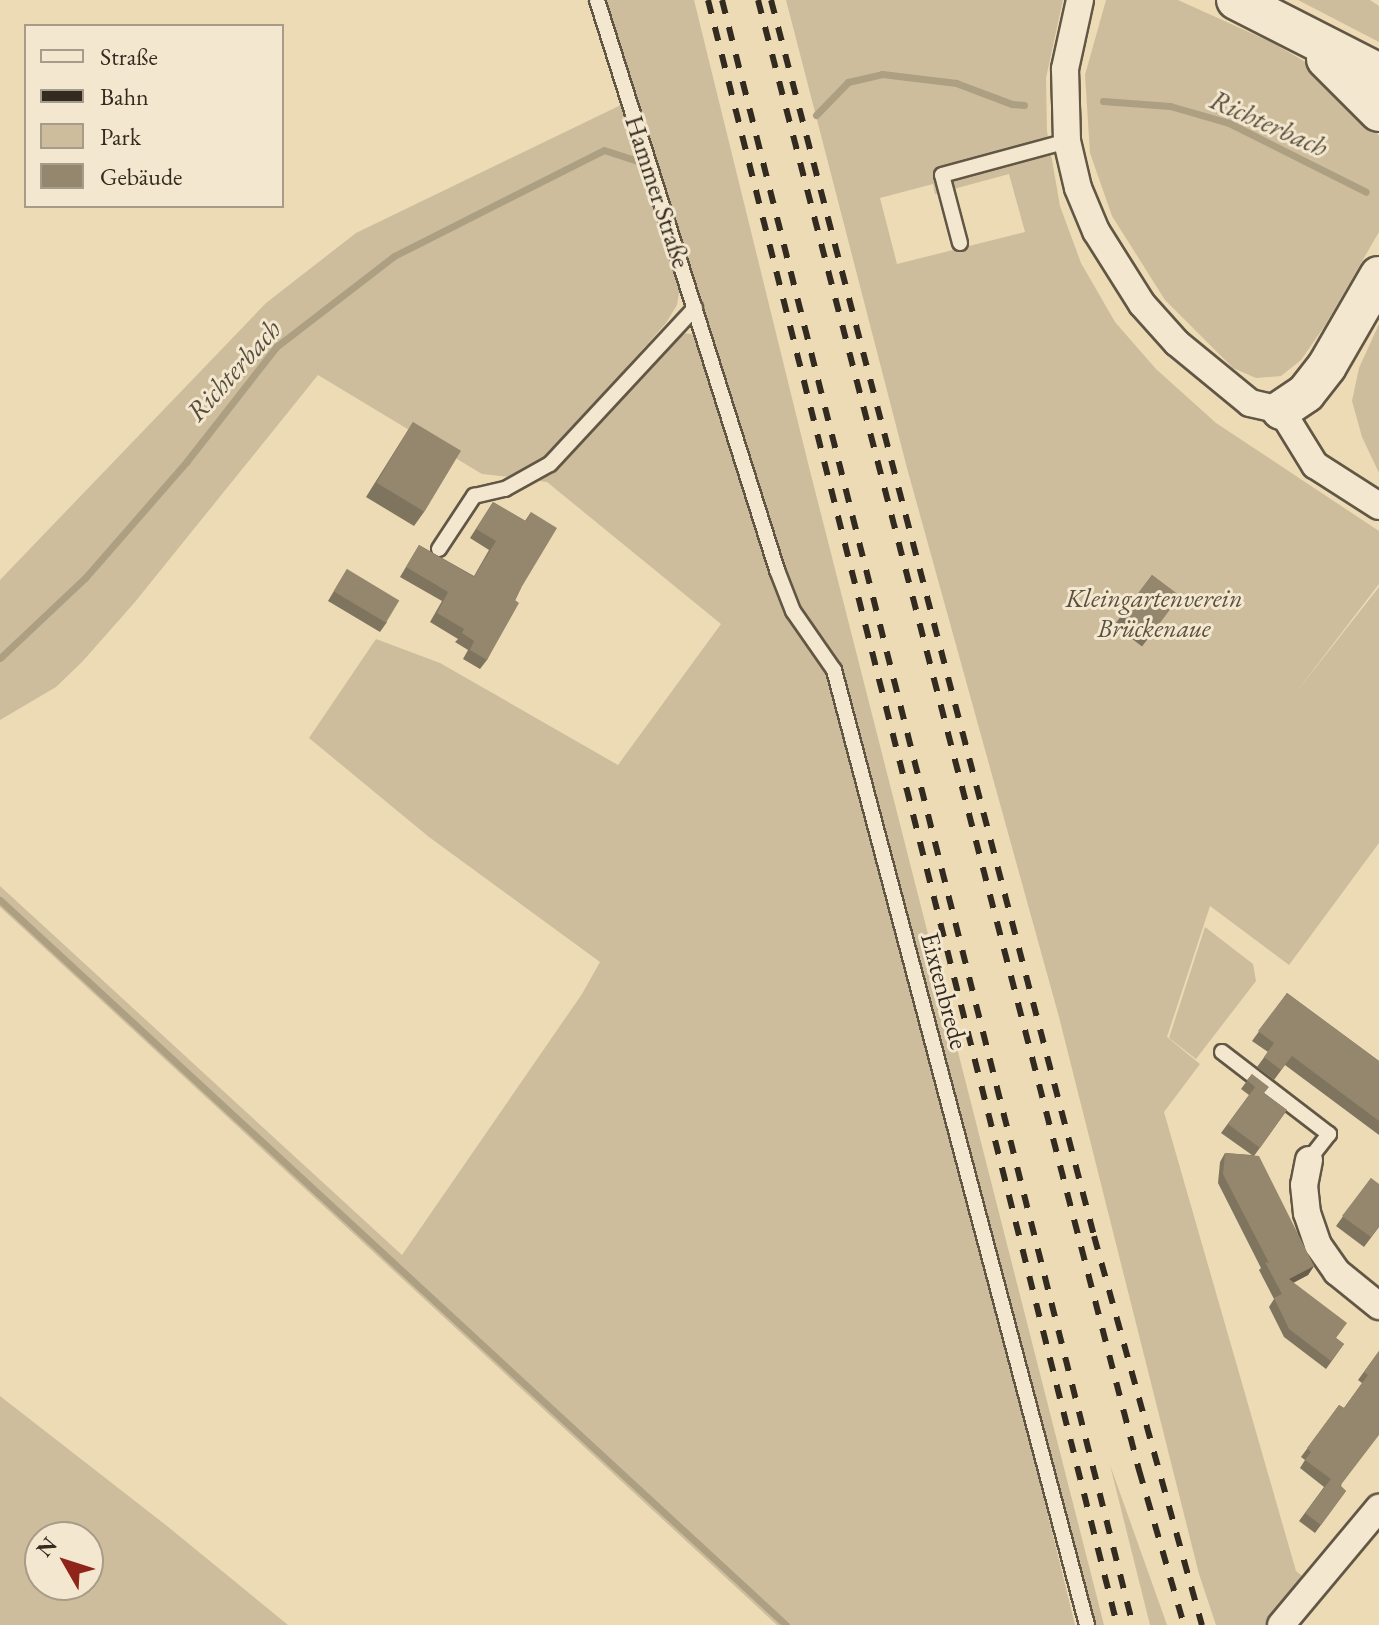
<!DOCTYPE html>
<meta charset="utf-8">
<style>
body{margin:0}
#map{position:relative;width:1379px;height:1625px;overflow:hidden;background:#ecdbb5;font-family:"EB Garamond",serif}
div>[style]{position:absolute}
.green>*{inset:0;background:#cdbd9c}
.stream>*{height:7px;margin:-3.5px;padding:0 3.5px;transform-origin:3.5px;border-radius:3.5px;background:#ad9f82}
.roads{filter:drop-shadow(2px 0 #625745) drop-shadow(-2px 0 #625745) drop-shadow(0 2px #625745) drop-shadow(0 -2px #625745)}
.lane>*{height:14px;margin:-7px;padding:0 7px;transform-origin:7px;border-radius:7px;background:#f3e8cf}
.street>*{height:26px;margin:-13px;padding:0 13px;transform-origin:13px;border-radius:13px;background:#f3e8cf}
.secondary>*{height:38px;margin:-19px;padding:0 19px;transform-origin:19px;border-radius:19px;background:#f3e8cf}
.rail>*{height:6px;margin-top:-3px;transform-origin:0;background:repeating-linear-gradient(90deg,#342b20 0 14px,transparent 0 28px)}
.wall>*{inset:0;background:#7f745e;transform-origin:0 0}
.shaded-wall>*{inset:0;background:#685e4c}
.building>*{inset:0;background:#94876d;transform-origin:0 0}
span{translate:-50% -50%;white-space:nowrap;text-align:center;line-height:1.15;-webkit-text-stroke:6px #f3e8cf;paint-order:stroke}
.street-label{font-size:26px;color:#342b20}
.park-label{font-size:26px;color:#5a503f;font-style:italic}
.water-label{font-size:28px;color:#584e3d;font-style:italic}
.legend{position:absolute;left:24px;top:24px;width:260px;height:184px;box-sizing:border-box;background:#f3e8cf;border:2px solid #a79c89;margin:0;padding:10px 14px;list-style:none;font-size:24px;color:#342b20}
.legend li{display:flex;align-items:center;gap:16px;height:40px}
.legend b{width:40px;border:2px solid #a79c89}
.north{position:absolute;left:24px;top:1521px;width:80px;height:80px;box-sizing:border-box;background:#f3e8cf;border:2px solid #a79c89;border-radius:50%;rotate:309deg;font-size:22px;font-weight:700;line-height:32px;text-align:center;color:#342b20}
.north::after{content:'';display:block;margin:auto;width:28px;height:36px;background:#8f2418;clip-path:polygon(50% 0,100% 100%,50% 72%,0 100%)}
</style>
<div id="map">
<div class="green">
<div style="clip-path:polygon(604px 0,694px 0,809px 467px,1104px 1625px,1093px 1625px,838px 668px,798px 609px,783px 569px)"></div>
<div style="clip-path:polygon(evenodd,786px 0,1063px 0,1046px 78px,1047px 131px,1060px 206px,1081px 263px,1115px 322px,1156px 369px,1216px 423px,1379px 531px,1379px 584px,1294px 695px,1379px 587px,1379px 843px,1289px 965px,1210px 906px,1167px 1037px,1200px 1064px,1164px 1112px,1296px 1571px,1313px 1585px,1280px 1625px,1216px 1625px,1199px 1574px,1059px 1017px,907px 468px,786px 0,1009px 174px,1025px 232px,897px 264px,880px 198px,933px 184px,935px 194px,1009px 174px)"></div>
<div style="clip-path:polygon(1106px 0,1178px 0,1273px 43px,1316px 68px,1366px 117px,1379px 136px,1379px 232px,1324px 327px,1301px 360px,1281px 376px,1256px 378px,1233px 368px,1165px 300px,1112px 216px,1090px 153px,1085px 75px)"></div>
<div style="clip-path:polygon(1298px 0,1370px 0,1379px 6px,1379px 42px)"></div>
<div style="clip-path:polygon(621px 105px,680px 286px,677px 305px,666px 323px,544px 460px,510px 477px,482px 474px,318px 375px,135px 602px,82px 662px,56px 687px,0 720px,0 580px,266px 303px,356px 233px)"></div>
<div style="clip-path:polygon(1379px 324px,1379px 473px,1362px 437px,1352px 401px,1359px 368px)"></div>
<div style="clip-path:polygon(681px 333px,692px 334px,702px 348px,787px 613px,829px 674px,1017px 1388px,1075px 1625px,777px 1625px,0 907px,0 886px,402px 1255px,582px 994px,600px 962px,429px 837px,309px 738px,376px 639px,440px 663px,618px 765px,721px 624px,547px 482px,539px 481px)"></div>
<div style="clip-path:polygon(1205px 927px,1253px 964px,1256px 981px,1196px 1059px,1169px 1038px)"></div>
<div style="clip-path:polygon(evenodd,0 1396px,167px 1526px,288px 1625px,0 1625px,0 1396px,40px 1537px,88px 1537px,88px 1585px,40px 1585px,40px 1537px)"></div>
<div style="clip-path:polygon(1110px 1465px,1167px 1625px,1150px 1625px)"></div>
</div>
<div class="stream">
<div style="left:1103px;top:101px;width:67px;rotate:4.3deg"></div>
<div style="left:1170px;top:106px;width:61px;rotate:16.1deg"></div>
<div style="left:1229px;top:123px;width:153px;rotate:26.7deg"></div>
<div style="left:816px;top:115px;width:46px;rotate:-45.9deg"></div>
<div style="left:848px;top:82px;width:35px;rotate:-13deg"></div>
<div style="left:882px;top:74px;width:75px;rotate:6.9deg"></div>
<div style="left:956px;top:83px;width:60px;rotate:20.6deg"></div>
<div style="left:1012px;top:104px;width:12px;rotate:5deg"></div>
<div style="left:0;top:658px;width:117px;rotate:-43.3deg"></div>
<div style="left:85px;top:578px;width:155px;rotate:-48.9deg"></div>
<div style="left:187px;top:461px;width:145px;rotate:-52deg"></div>
<div style="left:276px;top:347px;width:149px;rotate:-37.6deg"></div>
<div style="left:394px;top:256px;width:235px;rotate:-26.8deg"></div>
<div style="left:604px;top:150px;width:36px;rotate:18deg"></div>
<div style="left:0;top:900px;width:1069px;rotate:42.69deg"></div>
</div>
<div class="roads">
<div class="lane">
<div style="left:597px;top:0;width:598px;rotate:72.47deg"></div>
<div style="left:777px;top:570px;width:44px;rotate:68.7deg"></div>
<div style="left:793px;top:611px;width:72px;rotate:55.2deg"></div>
<div style="left:834px;top:670px;width:988px;rotate:75.16deg"></div>
<div style="left:960px;top:243px;width:70px;rotate:-104.8deg"></div>
<div style="left:942px;top:175px;width:130px;rotate:-15.2deg"></div>
<div style="left:439px;top:549px;width:64px;rotate:-56.6deg"></div>
<div style="left:474px;top:496px;width:32px;rotate:-13deg"></div>
<div style="left:505px;top:489px;width:51px;rotate:-29.1deg"></div>
<div style="left:550px;top:464px;width:213px;rotate:-47.1deg"></div>
<div style="left:1222px;top:1052px;width:135px;rotate:37.5deg"></div>
<div style="left:1329px;top:1134px;width:33px;rotate:128deg"></div>
</div>
<div class="street">
<div style="left:1080px;top:0;width:71px;rotate:102.3deg"></div>
<div style="left:1065px;top:69px;width:72px;rotate:88.4deg"></div>
<div style="left:1067px;top:141px;width:48px;rotate:76.8deg"></div>
<div style="left:1078px;top:188px;width:47px;rotate:67.3deg"></div>
<div style="left:1096px;top:231px;width:86px;rotate:57.8deg"></div>
<div style="left:1142px;top:304px;width:52px;rotate:48.1deg"></div>
<div style="left:1177px;top:343px;width:94px;rotate:39.4deg"></div>
<div style="left:1250px;top:403px;width:32px;rotate:13deg"></div>
<div style="left:1281px;top:410px;width:65px;rotate:58.3deg"></div>
<div style="left:1315px;top:465px;width:76px;rotate:32.6deg"></div>
<div style="left:1309px;top:1160px;width:25px;rotate:101deg"></div>
<div style="left:1304px;top:1185px;width:28px;rotate:84deg"></div>
<div style="left:1307px;top:1213px;width:34px;rotate:71deg"></div>
<div style="left:1318px;top:1245px;width:33px;rotate:55deg"></div>
<div style="left:1337px;top:1272px;width:54px;rotate:39deg"></div>
<div style="left:1281px;top:1625px;width:153px;rotate:-50.1deg"></div>
</div>
<div class="secondary">
<div style="left:1236px;top:0;width:161px;rotate:27deg"></div>
<div style="left:1326px;top:59px;width:75px;rotate:45deg"></div>
<div style="left:1281px;top:410px;width:30px;rotate:-34deg"></div>
<div style="left:1306px;top:393px;width:34px;rotate:-52deg"></div>
<div style="left:1327px;top:366px;width:104px;rotate:-60deg"></div>
</div>
</div>
<div class="rail">
<div style="left:708px;top:0;width:1676px;rotate:75.87deg"></div>
<div style="left:722px;top:0;width:1676px;rotate:75.81deg"></div>
<div style="left:758px;top:0;width:1519px;rotate:75.47deg"></div>
<div style="left:1139px;top:1470px;width:161px;rotate:73.8deg"></div>
<div style="left:771px;top:0;width:1278px;rotate:75.35deg"></div>
<div style="left:1094px;top:1236px;width:404px;rotate:74.5deg"></div>
</div>
<div class="wall">
<div style="clip-path:polygon(413px 422px,424px 512px,414px 526px,366px 497px)"></div>
<div style="clip-path:polygon(493px 502px,525px 521px,531px 512px,521px 588px,487px 660px,480px 669px,463px 659px,468px 650px,455px 642px,458px 639px,430px 622px,442px 601px,400px 577px,419px 545px,474px 576px,489px 550px,470px 538px)"></div>
<div style="clip-path:polygon(347px 569px,387px 622px,380px 632px,328px 601px)"></div>
<div style="left:1152px;top:575px;width:35px;height:63px;rotate:37deg"></div>
<div style="clip-path:polygon(1287px 993px,1379px 1061px,1379px 1135px,1285px 1065px,1274px 1080px,1257px 1067px,1268px 1052px,1252px 1041px)"></div>
<div style="clip-path:polygon(1252px 1074px,1264px 1093px,1287px 1110px,1254px 1156px,1314px 1266px,1308px 1275px,1293px 1283px,1336px 1338px,1344px 1344px,1326px 1369px,1284px 1337px,1269px 1307px,1274px 1299px,1259px 1270px,1261px 1268px,1218px 1183px,1220px 1162px,1225px 1153px,1252px 1155px,1221px 1133px,1249px 1095px,1241px 1089px)"></div>
<div style="clip-path:polygon(1371px 1178px,1379px 1227px,1364px 1247px,1336px 1226px)"></div>
<div style="clip-path:polygon(1379px 1351px,1341px 1486px,1346px 1491px,1315px 1533px,1299px 1521px,1324px 1487px,1300px 1468px,1305px 1460px,1301px 1457px,1339px 1405px,1344px 1408px,1362px 1383px,1358px 1380px)"></div>
</div>
<div class="shaded-wall">
<div style="clip-path:polygon(1314px 1266px,1308px 1275px,1283px 1288px,1289px 1279px)"></div>
</div>
<div class="building">
<div style="left:413px;top:422px;width:56px;height:71px;rotate:31deg"></div>
<div style="clip-path:polygon(493px 502px,526px 521px,531px 512px,557px 528px,521px 588px,515px 600px,519px 603px,487px 660px,470px 650px,474px 641px,462px 633px,464px 629px,437px 613px,448px 592px,406px 567px,419px 545px,474px 577px,496px 541px,476px 529px)"></div>
<div style="left:347px;top:569px;width:61px;height:26px;rotate:31deg"></div>
<div style="left:1152px;top:575px;width:35px;height:51px;rotate:37deg"></div>
<div style="clip-path:polygon(1287px 993px,1379px 1061px,1379px 1121px,1292px 1056px,1281px 1070px,1264px 1057px,1274px 1043px,1258px 1031px)"></div>
<div style="clip-path:polygon(1252px 1074px,1269px 1087px,1264px 1093px,1287px 1110px,1260px 1148px,1228px 1124px,1255px 1087px,1247px 1080px)"></div>
<div style="clip-path:polygon(1225px 1153px,1259px 1156px,1314px 1266px,1289px 1279px,1347px 1323px,1336px 1338px,1344px 1344px,1331px 1361px,1289px 1329px,1274px 1298px,1282px 1294px,1265px 1262px,1269px 1263px,1223px 1174px)"></div>
<div style="clip-path:polygon(1371px 1178px,1379px 1184px,1379px 1226px,1371px 1237px,1342px 1216px)"></div>
<div style="clip-path:polygon(1379px 1351px,1379px 1435px,1340px 1486px,1346px 1491px,1321px 1525px,1305px 1513px,1331px 1479px,1305px 1460px,1311px 1452px,1307px 1448px,1339px 1405px,1344px 1408px,1368px 1375px,1364px 1372px)"></div>
</div>
<div class="street-label">
<span style="left:657px;top:192px;rotate:72deg">Hammer Straße</span>
<span style="left:944px;top:991px;rotate:75deg">Eixtenbrede</span>
</div>
<div class="park-label">
<span style="left:1154px;top:614px">Kleingartenverein<br>Brückenaue</span>
</div>
<div class="water-label">
<span style="left:1269px;top:123px;rotate:24deg">Richterbach</span>
<span style="left:233px;top:370px;rotate:-48deg">Richterbach</span>
</div>
<ul class="legend">
<li><b style="height:10px;background:#f3e8cf"></b>Straße</li>
<li><b style="height:10px;background:#342b20"></b>Bahn</li>
<li><b style="height:22px;background:#cdbd9c"></b>Park</li>
<li><b style="height:22px;background:#94876d"></b>Gebäude</li>
</ul>
<div class="north">N</div>
</div>
